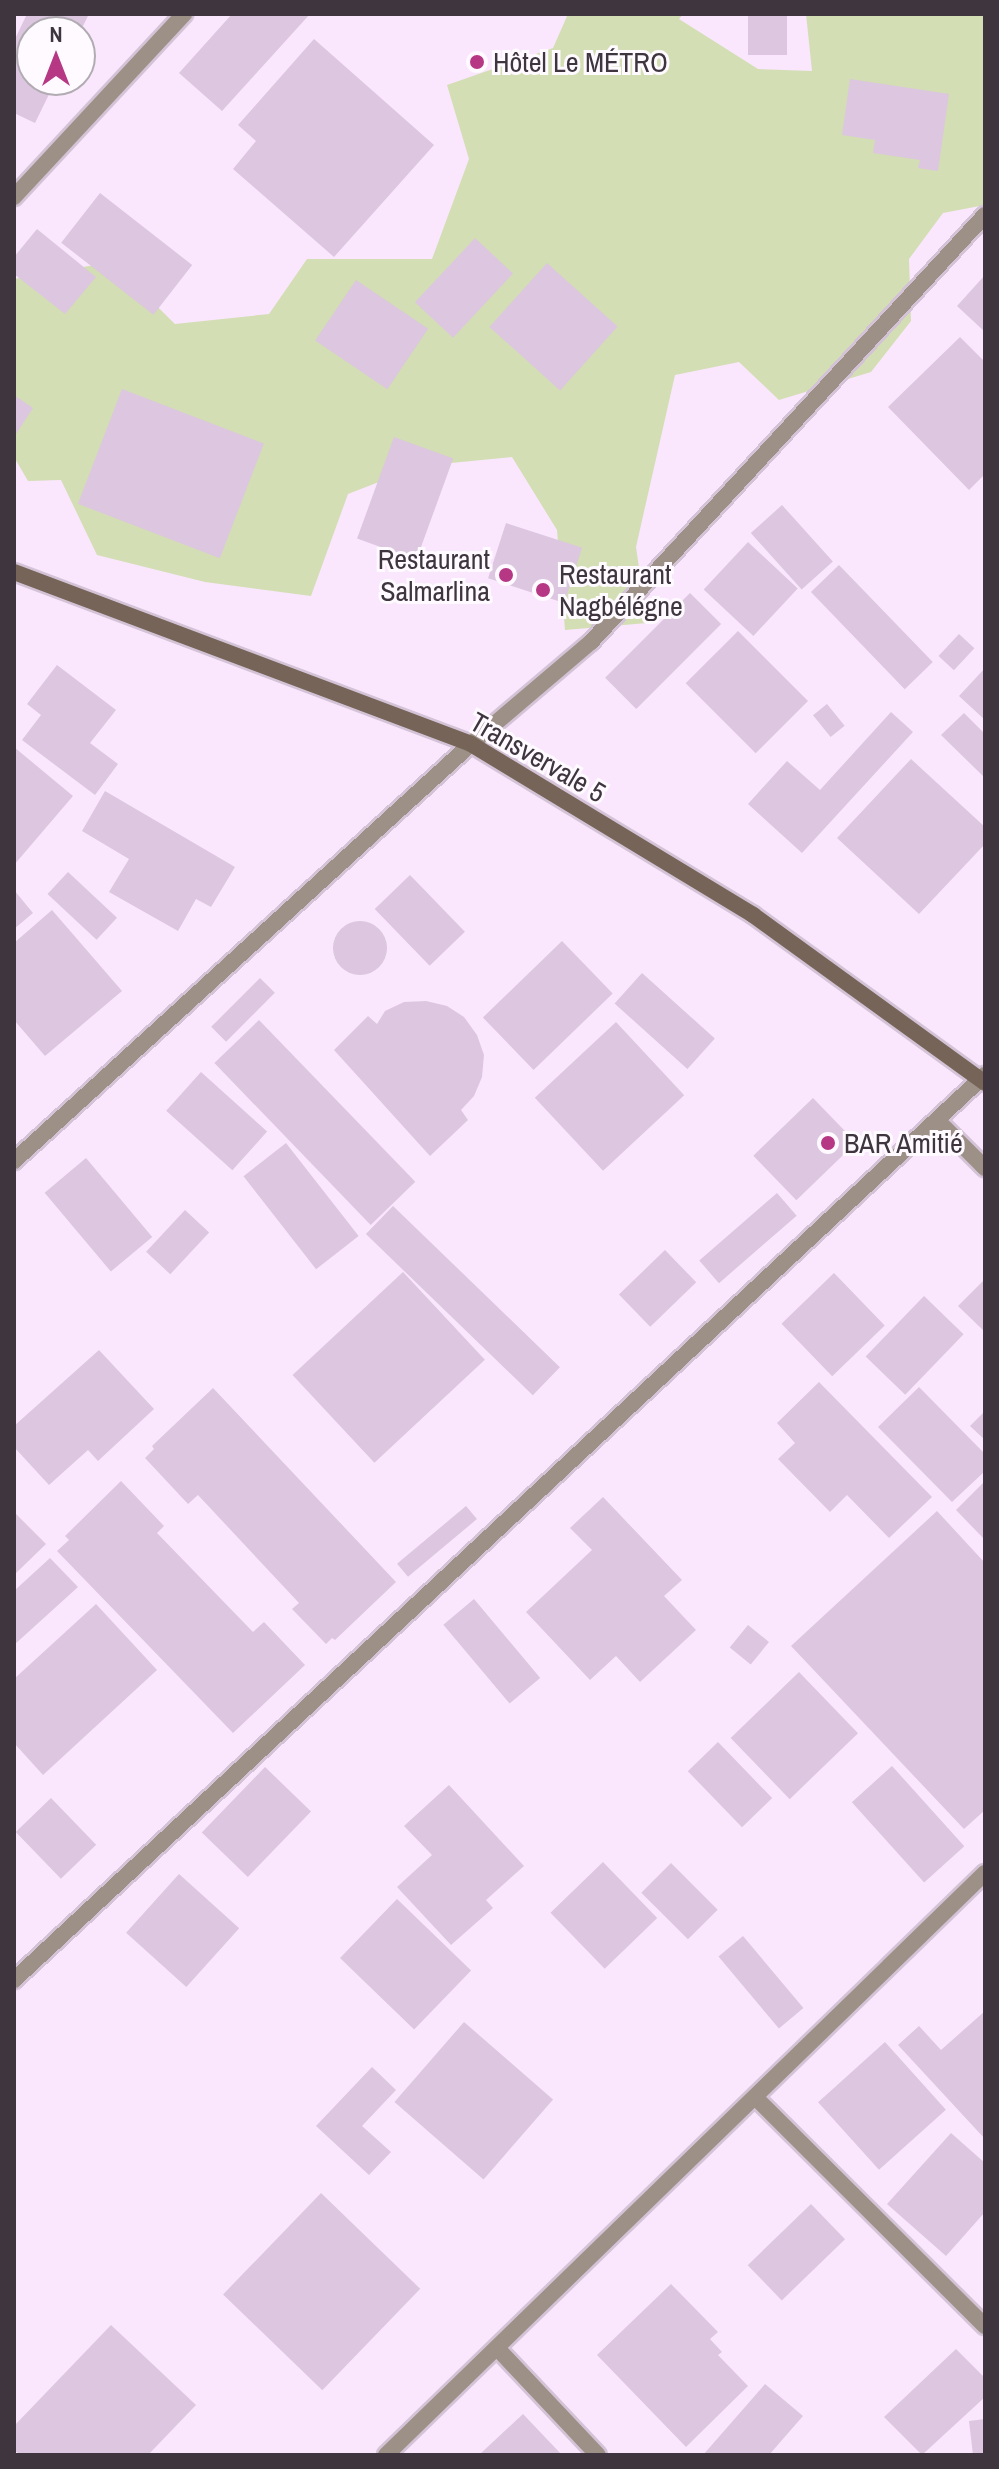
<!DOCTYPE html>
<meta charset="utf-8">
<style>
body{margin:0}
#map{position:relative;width:999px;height:2469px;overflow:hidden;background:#fae7fd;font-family:"Archivo Narrow",sans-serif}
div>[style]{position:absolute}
.green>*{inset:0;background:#d3deb4}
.building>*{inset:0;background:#dcc6e0;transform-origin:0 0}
.round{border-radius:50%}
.roads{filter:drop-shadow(2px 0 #d4c3d7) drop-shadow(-2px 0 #d4c3d7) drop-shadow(0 2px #d4c3d7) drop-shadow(0 -2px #d4c3d7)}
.street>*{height:16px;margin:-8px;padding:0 8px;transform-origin:8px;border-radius:8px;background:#9c9087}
.secondary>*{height:16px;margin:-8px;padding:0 8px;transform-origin:8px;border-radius:8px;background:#756457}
.dots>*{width:22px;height:22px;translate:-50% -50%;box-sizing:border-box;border:4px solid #fefaff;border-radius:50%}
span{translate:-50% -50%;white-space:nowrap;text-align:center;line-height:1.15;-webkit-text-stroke:6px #fefaff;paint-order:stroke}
.poi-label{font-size:28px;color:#3e353f}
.left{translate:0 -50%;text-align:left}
.right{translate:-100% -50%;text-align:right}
.street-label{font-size:28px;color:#3e353f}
.frame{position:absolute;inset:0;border:16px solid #3e353f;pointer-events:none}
.north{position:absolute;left:16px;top:16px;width:80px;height:80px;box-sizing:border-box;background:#fefaff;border:2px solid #b1abb2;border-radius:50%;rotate:0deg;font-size:22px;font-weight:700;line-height:32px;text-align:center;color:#3e353f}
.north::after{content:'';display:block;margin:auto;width:28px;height:36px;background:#b63784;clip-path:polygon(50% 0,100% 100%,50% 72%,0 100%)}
</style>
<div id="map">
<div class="green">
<div style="clip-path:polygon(568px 14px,683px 14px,679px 19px,758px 69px,812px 71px,806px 14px,985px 14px,985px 205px,943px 213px,909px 259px,911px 321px,871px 372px,779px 400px,739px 362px,675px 375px,636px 547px,647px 623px,565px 630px,557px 530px,512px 457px,420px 466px,348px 494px,311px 596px,205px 582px,97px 555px,61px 480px,28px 481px,14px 457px,14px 279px,112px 262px,175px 324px,269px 314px,307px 259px,432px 259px,469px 159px,447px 85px,553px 48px)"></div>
</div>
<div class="building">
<div style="clip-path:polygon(27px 14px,89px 14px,80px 32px,32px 32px,32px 80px,56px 80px,35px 123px,14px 113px,14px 41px)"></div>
<div style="clip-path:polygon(232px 14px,310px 14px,222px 111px,179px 73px)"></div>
<div style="left:748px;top:14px;width:39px;height:41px"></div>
<div style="clip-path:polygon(314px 39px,434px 145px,334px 257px,233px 169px,256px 141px,238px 125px)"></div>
<div style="clip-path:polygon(850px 79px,949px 94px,938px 171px,918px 168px,920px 160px,873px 153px,875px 140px,842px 135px)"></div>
<div style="left:100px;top:193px;width:117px;height:63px;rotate:38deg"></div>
<div style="clip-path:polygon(37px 229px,96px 277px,65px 314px,14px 274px,14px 257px)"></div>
<div style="left:475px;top:238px;width:52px;height:88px;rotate:43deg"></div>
<div style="left:547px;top:263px;width:95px;height:86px;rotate:42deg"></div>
<div style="clip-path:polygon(985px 275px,985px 332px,957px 306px)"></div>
<div style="left:356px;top:280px;width:87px;height:73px;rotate:34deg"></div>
<div style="clip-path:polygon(960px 337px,985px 362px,985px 474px,969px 490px,888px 407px)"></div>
<div style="left:122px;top:389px;width:152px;height:123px;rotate:21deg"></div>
<div style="clip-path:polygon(14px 395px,33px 408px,14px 437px)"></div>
<div style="left:394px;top:437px;width:63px;height:108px;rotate:20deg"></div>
<div style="left:782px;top:505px;width:76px;height:42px;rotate:48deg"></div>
<div style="left:506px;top:523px;width:80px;height:58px;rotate:18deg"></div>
<div style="left:748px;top:542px;width:68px;height:65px;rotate:43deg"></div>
<div style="left:839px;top:565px;width:135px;height:39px;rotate:46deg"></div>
<div style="left:690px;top:593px;width:44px;height:120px;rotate:45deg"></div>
<div style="left:738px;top:631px;width:99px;height:74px;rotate:45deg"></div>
<div style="left:959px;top:634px;width:21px;height:30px;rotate:43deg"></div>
<div style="clip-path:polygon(57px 665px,116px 710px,90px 743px,118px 764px,95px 795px,22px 740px,41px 715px,27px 704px)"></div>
<div style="clip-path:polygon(985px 668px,985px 720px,959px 696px)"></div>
<div style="left:827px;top:704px;width:28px;height:18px;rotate:51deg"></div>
<div style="clip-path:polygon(891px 712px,913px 732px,802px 853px,748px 804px,787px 761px,820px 790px)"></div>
<div style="clip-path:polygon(964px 713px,985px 734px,985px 778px,941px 735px)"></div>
<div style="clip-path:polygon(14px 747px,73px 796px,14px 865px)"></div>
<div style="clip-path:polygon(911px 759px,985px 827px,985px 844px,919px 914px,837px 838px)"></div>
<div style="clip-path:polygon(105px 791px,235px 867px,211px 907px,196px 899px,178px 931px,109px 892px,129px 859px,82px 831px)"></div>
<div style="left:68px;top:872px;width:67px;height:30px;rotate:43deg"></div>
<div style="left:410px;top:875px;width:79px;height:49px;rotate:46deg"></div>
<div style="clip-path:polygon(14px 890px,33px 913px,14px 929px)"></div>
<div style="clip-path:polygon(52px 910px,122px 991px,45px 1056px,14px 1020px,14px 943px)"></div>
<div class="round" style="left:333px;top:921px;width:54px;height:54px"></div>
<div style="left:562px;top:941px;width:73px;height:110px;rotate:46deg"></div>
<div style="left:642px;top:973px;width:98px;height:41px;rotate:42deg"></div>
<div style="left:260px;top:978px;width:21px;height:69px;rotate:45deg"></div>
<div style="clip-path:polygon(426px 1001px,447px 1006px,464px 1017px,477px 1035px,484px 1055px,482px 1077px,474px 1096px,461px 1110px,468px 1120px,430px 1156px,334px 1050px,368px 1016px,377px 1024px,385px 1011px,404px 1002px)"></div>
<div style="left:259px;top:1020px;width:225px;height:62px;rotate:46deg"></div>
<div style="left:616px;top:1022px;width:100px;height:111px;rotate:47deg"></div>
<div style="left:201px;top:1072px;width:89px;height:52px;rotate:42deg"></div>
<div style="left:813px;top:1098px;width:62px;height:83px;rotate:46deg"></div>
<div style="left:286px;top:1143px;width:118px;height:54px;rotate:52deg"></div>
<div style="left:86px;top:1158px;width:103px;height:54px;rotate:50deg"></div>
<div style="left:777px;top:1193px;width:30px;height:103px;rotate:49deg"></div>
<div style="left:393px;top:1206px;width:232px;height:39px;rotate:44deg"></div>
<div style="left:185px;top:1210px;width:33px;height:57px;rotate:43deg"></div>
<div style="left:665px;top:1250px;width:45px;height:64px;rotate:46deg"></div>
<div style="left:403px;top:1272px;width:120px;height:151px;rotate:47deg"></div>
<div style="left:834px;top:1273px;width:73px;height:73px;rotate:46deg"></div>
<div style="clip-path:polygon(985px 1279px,985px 1332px,958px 1306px)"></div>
<div style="left:924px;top:1296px;width:55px;height:84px;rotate:44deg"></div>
<div style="clip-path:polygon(99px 1350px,154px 1409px,98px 1461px,88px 1450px,49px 1485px,14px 1447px,14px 1426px)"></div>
<div style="clip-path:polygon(819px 1382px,932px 1497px,889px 1538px,847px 1495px,830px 1512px,778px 1459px,795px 1443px,777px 1423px)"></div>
<div style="clip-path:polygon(919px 1387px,985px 1454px,985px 1471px,952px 1502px,878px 1427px)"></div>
<div style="clip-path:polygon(213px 1388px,396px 1582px,335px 1640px,332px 1638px,326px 1644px,292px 1609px,299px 1603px,198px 1495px,188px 1504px,145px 1458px,154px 1449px,152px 1446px)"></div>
<div style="clip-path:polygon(985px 1411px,985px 1440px,970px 1426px)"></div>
<div style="clip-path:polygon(121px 1481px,164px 1526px,157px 1533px,253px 1632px,264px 1622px,305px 1665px,233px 1733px,57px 1551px,69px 1540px,65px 1536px)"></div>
<div style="clip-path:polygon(985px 1481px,985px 1540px,956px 1510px)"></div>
<div style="clip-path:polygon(603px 1497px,682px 1580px,664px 1596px,696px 1630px,640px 1682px,616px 1656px,590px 1680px,526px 1612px,592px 1550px,570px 1528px)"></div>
<div style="left:466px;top:1506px;width:17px;height:90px;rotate:50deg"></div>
<div style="clip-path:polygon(937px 1511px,985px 1563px,985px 1810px,964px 1829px,791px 1646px)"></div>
<div style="clip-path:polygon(14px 1512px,46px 1544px,14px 1575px)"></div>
<div style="clip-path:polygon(50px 1558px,78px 1587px,14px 1645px,14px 1591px)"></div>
<div style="left:474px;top:1599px;width:103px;height:40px;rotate:50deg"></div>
<div style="clip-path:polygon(96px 1604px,157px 1670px,43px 1775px,14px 1743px,14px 1679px)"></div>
<div style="left:748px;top:1625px;width:27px;height:29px;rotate:39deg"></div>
<div style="left:799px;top:1672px;width:85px;height:95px;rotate:46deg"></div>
<div style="left:718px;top:1742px;width:78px;height:42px;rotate:46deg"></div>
<div style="left:892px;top:1766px;width:108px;height:54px;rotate:48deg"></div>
<div style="left:265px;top:1767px;width:64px;height:91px;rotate:44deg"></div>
<div style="clip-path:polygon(449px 1785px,524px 1866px,486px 1900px,493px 1908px,451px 1945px,397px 1887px,432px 1855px,404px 1826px)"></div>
<div style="left:51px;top:1798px;width:65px;height:49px;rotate:46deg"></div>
<div style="left:603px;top:1862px;width:78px;height:73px;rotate:46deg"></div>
<div style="left:671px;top:1863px;width:66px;height:42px;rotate:45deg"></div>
<div style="left:179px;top:1874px;width:81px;height:79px;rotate:42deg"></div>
<div style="left:397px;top:1899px;width:103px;height:82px;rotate:44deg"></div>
<div style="left:743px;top:1936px;width:94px;height:32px;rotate:50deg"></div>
<div style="clip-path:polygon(985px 2011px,985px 2139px,898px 2045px,919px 2026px,941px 2050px)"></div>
<div style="left:464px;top:2022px;width:118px;height:106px;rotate:41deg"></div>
<div style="left:885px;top:2042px;width:91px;height:90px;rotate:48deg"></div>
<div style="clip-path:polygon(372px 2067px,396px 2090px,362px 2126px,391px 2152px,369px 2175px,316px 2126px)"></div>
<div style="clip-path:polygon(951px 2133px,985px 2163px,985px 2212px,946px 2256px,887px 2204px)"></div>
<div style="left:321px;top:2193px;width:138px;height:141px;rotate:44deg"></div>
<div style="left:811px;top:2204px;width:49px;height:88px;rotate:46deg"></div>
<div style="clip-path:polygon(671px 2284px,718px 2332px,710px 2339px,722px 2352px,718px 2355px,748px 2386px,686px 2447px,597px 2355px)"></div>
<div style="clip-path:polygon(111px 2325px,196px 2405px,148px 2455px,20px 2455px,14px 2450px,14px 2426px)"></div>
<div style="clip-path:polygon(956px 2349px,985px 2378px,985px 2397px,922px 2455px,884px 2417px)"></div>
<div style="clip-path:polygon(765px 2384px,803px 2416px,769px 2455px,703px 2455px)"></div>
<div style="clip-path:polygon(523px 2414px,562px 2455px,479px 2455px)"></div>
<div style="clip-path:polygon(985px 2419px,985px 2455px,973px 2455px,969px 2421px)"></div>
</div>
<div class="roads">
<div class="street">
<div style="left:14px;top:197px;width:250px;rotate:-47.1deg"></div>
<div style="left:937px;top:1120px;width:68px;rotate:45deg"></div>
<div style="left:14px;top:1161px;width:619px;rotate:-42.38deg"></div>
<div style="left:471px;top:744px;width:157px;rotate:-40.4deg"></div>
<div style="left:591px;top:642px;width:581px;rotate:-47.3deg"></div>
<div style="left:14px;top:1980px;width:1327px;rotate:-42.99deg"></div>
<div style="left:756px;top:2098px;width:323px;rotate:44.9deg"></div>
<div style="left:497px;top:2348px;width:147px;rotate:46.7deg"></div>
<div style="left:386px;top:2455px;width:835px;rotate:-44.18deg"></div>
</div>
<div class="secondary">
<div style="left:14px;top:572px;width:488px;rotate:20.6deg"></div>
<div style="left:471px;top:744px;width:330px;rotate:31.2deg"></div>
<div style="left:753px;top:915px;width:286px;rotate:35.9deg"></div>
</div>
</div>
<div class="dots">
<div style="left:477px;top:62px;background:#b63784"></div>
<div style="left:506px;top:575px;background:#b63784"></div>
<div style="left:543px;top:590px;background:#b63784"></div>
<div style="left:828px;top:1143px;background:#b63784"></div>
</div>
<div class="poi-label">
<span class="left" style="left:493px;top:62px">Hôtel Le MÉTRO</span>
<span class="right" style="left:490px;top:575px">Restaurant<br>Salmarlina</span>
<span class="left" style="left:559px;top:590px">Restaurant<br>Nagbélégne</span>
<span class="left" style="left:844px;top:1143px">BAR Amitié</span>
</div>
<div class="street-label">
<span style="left:538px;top:757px;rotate:30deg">Transvervale 5</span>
</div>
<div class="frame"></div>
<div class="north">N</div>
</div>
